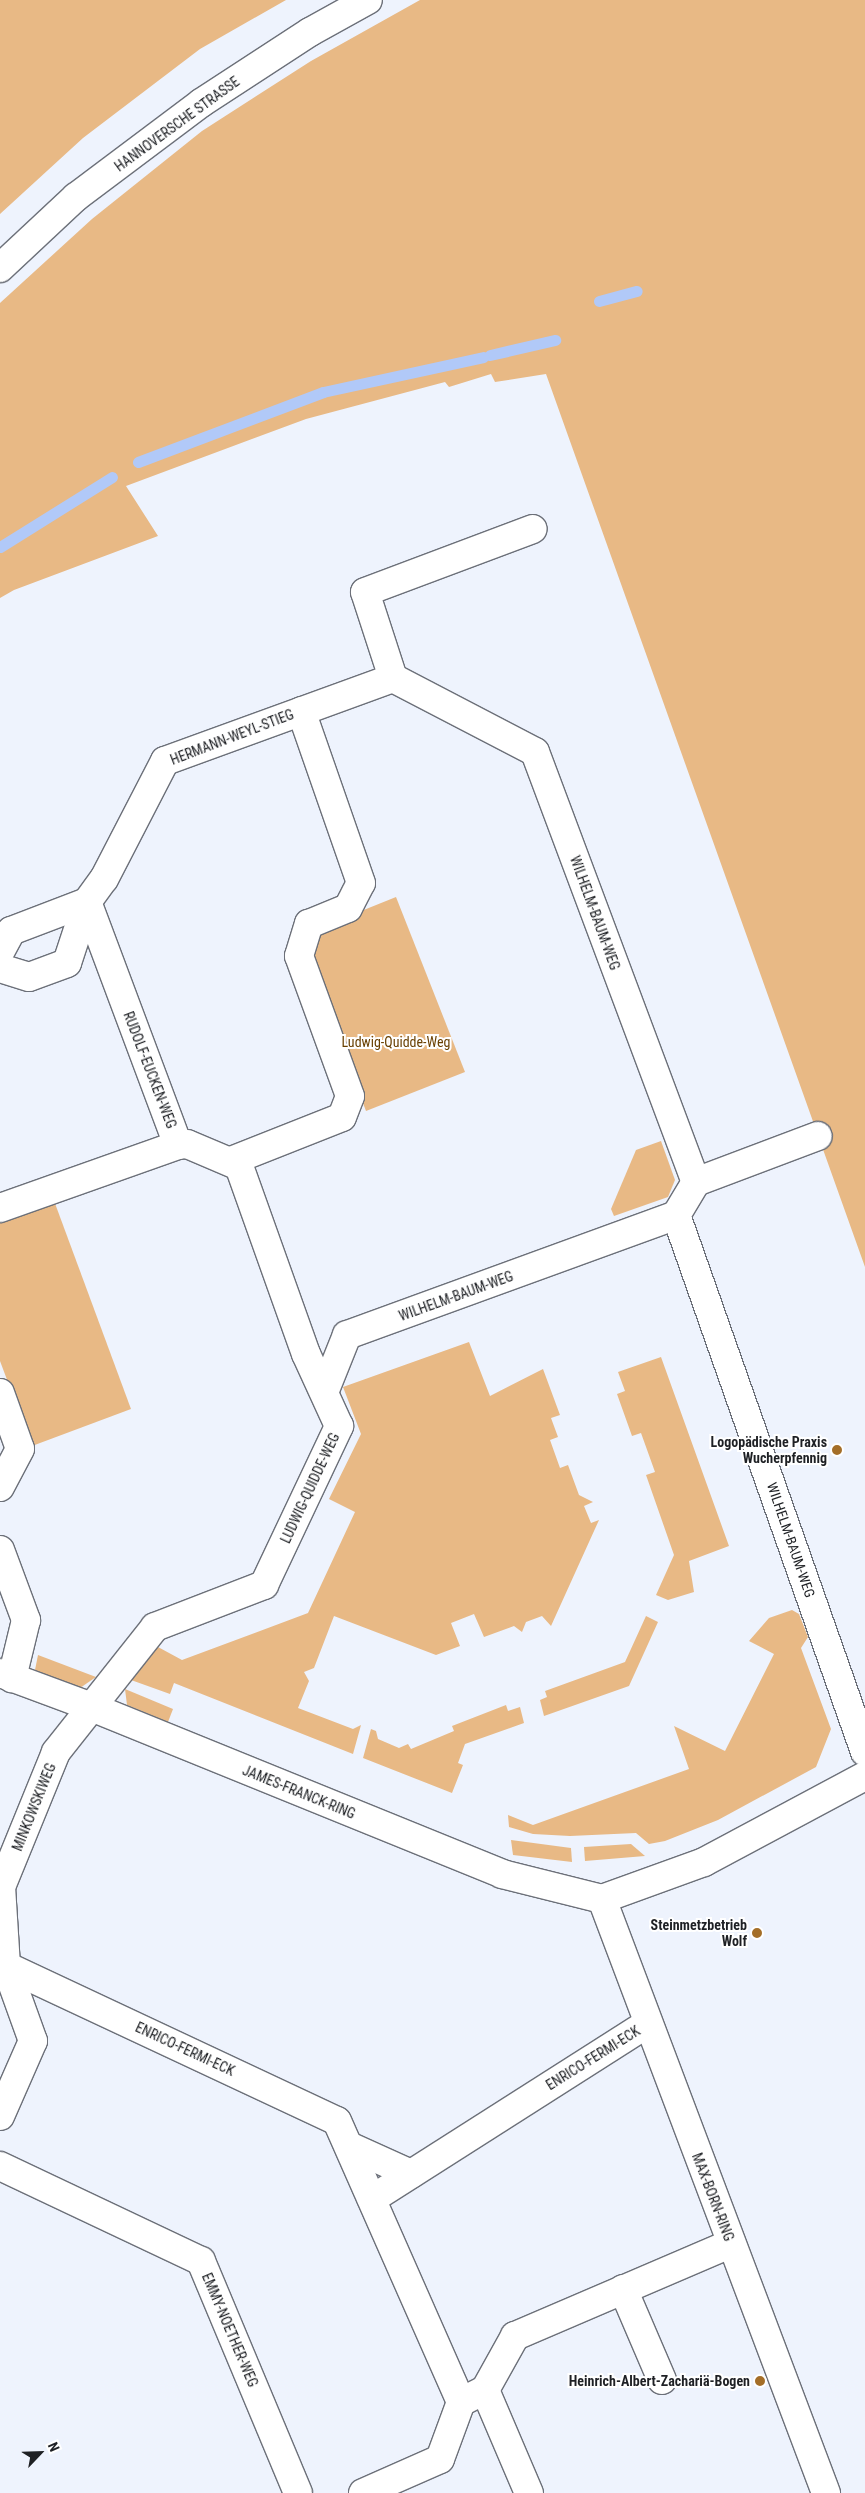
<!DOCTYPE html>
<meta charset="utf-8">
<style>
body{margin:0}
#map{position:relative;width:865px;height:2493px;overflow:hidden;background:#eef3fd;font-family:"Roboto Condensed",sans-serif}
div>[style]{position:absolute}
.green>*{inset:0;background:#e8b985}
.stream>*{height:11px;margin:-5.5px;padding:0 5.5px;transform-origin:5.5px;border-radius:5.5px;background:#b1c9f8}
.roads{filter:drop-shadow(1px 0 #6c7079) drop-shadow(-1px 0 #6c7079) drop-shadow(0 1px #6c7079) drop-shadow(0 -1px #6c7079)}
.street>*{height:28px;margin:-14px;padding:0 14px;transform-origin:14px;border-radius:14px;background:#fff}
.secondary>*{height:28px;margin:-14px;padding:0 14px;transform-origin:14px;border-radius:14px;background:#fff}
.dots>*{width:14px;height:14px;translate:-50% -50%;box-sizing:border-box;border:2px solid #fff;border-radius:50%}
span{translate:-50% -50%;white-space:nowrap;text-align:center;line-height:1.15;-webkit-text-stroke:4px #fff;paint-order:stroke}
.street-label{font-size:14px;color:#1e2024}
.park-label{font-size:14px;color:#683f00}
.poi-label{font-size:14px;color:#1e2024;font-weight:700}
.right{translate:-100% -50%;text-align:right}
.north{position:absolute;left:15px;top:2428px;width:50px;height:50px;-webkit-text-stroke:4px #fff;paint-order:stroke;rotate:66deg;font-size:14px;font-weight:700;line-height:20px;text-align:center;color:#1e2024}
.north::after{content:'';display:block;margin:auto;width:18px;height:22px;background:#1e2024;clip-path:polygon(50% 0,100% 100%,50% 72%,0 100%)}
</style>
<div id="map">
<div class="green">
<div style="clip-path:polygon(0 0,286px 0,200px 49px,83px 138px,0 214px)"></div>
<div style="clip-path:polygon(420px 0,865px 0,865px 1267px,546px 374px,495px 382px,491px 374px,449px 387px,445px 382px,306px 419px,126px 486px,158px 536px,14px 590px,0 598px,0 303px,92px 219px,202px 131px,311px 61px)"></div>
<div style="clip-path:polygon(396px 897px,465px 1072px,366px 1111px,305px 951px,314px 930px)"></div>
<div style="clip-path:polygon(661px 1141px,675px 1180px,668px 1197px,614px 1216px,611px 1209px,636px 1150px)"></div>
<div style="clip-path:polygon(53px 1198px,131px 1409px,32px 1446px,0 1361px,0 1218px)"></div>
<div style="clip-path:polygon(469px 1342px,490px 1396px,543px 1369px,560px 1415px,551px 1418px,558px 1437px,550px 1440px,560px 1468px,568px 1465px,579px 1495px,593px 1502px,584px 1506px,591px 1523px,599px 1520px,551px 1626px,542px 1616px,526px 1622px,522px 1632px,514px 1626px,484px 1637px,474px 1614px,451px 1623px,460px 1646px,436px 1655px,334px 1616px,314px 1668px,304px 1672px,309px 1681px,298px 1708px,353px 1729px,361px 1725px,353px 1754px,174px 1683px,170px 1694px,131px 1680px,158px 1647px,182px 1660px,308px 1613px,355px 1512px,329px 1499px,361px 1434px,343px 1387px)"></div>
<div style="clip-path:polygon(661px 1357px,729px 1546px,689px 1561px,694px 1592px,668px 1600px,656px 1595px,674px 1555px,646px 1475px,655px 1472px,641px 1433px,632px 1436px,617px 1394px,625px 1391px,618px 1372px)"></div>
<div style="clip-path:polygon(792px 1610px,799px 1614px,808px 1637px,801px 1648px,831px 1729px,816px 1767px,718px 1820px,665px 1841px,649px 1844px,636px 1833px,570px 1836px,533px 1834px,509px 1827px,508px 1815px,533px 1825px,689px 1769px,674px 1726px,725px 1751px,774px 1654px,749px 1641px,769px 1618px)"></div>
<div style="clip-path:polygon(646px 1616px,658px 1622px,629px 1686px,544px 1716px,540px 1700px,547px 1697px,545px 1691px,625px 1662px)"></div>
<div style="clip-path:polygon(38px 1655px,96px 1677px,80px 1688px,35px 1670px)"></div>
<div style="clip-path:polygon(125px 1689px,173px 1709px,168px 1722px,127px 1705px)"></div>
<div style="clip-path:polygon(506px 1705px,508px 1711px,520px 1707px,524px 1723px,465px 1744px,458px 1763px,463px 1765px,452px 1793px,363px 1758px,371px 1729px,376px 1731px,378px 1739px,399px 1748px,408px 1744px,411px 1749px,454px 1731px,452px 1726px)"></div>
<div style="clip-path:polygon(511px 1840px,571px 1848px,572px 1862px,513px 1855px)"></div>
<div style="clip-path:polygon(631px 1844px,645px 1856px,585px 1861px,584px 1847px)"></div>
</div>
<div class="stream">
<div style="left:599px;top:301px;width:39px;rotate:-15deg"></div>
<div style="left:490px;top:355px;width:67px;rotate:-13deg"></div>
<div style="left:138px;top:462px;width:198px;rotate:-20.7deg"></div>
<div style="left:323px;top:392px;width:164px;rotate:-12.3deg"></div>
<div style="left:0;top:547px;width:132px;rotate:-32deg"></div>
</div>
<div class="roads">
<div class="street">
<div style="left:393px;top:678px;width:90px;rotate:-108deg"></div>
<div style="left:365px;top:592px;width:179px;rotate:-20.6deg"></div>
<div style="left:0;top:952px;width:24px;rotate:-62deg"></div>
<div style="left:11px;top:931px;width:81px;rotate:-20.9deg"></div>
<div style="left:87px;top:902px;width:64px;rotate:108.2deg"></div>
<div style="left:67px;top:963px;width:40px;rotate:159.8deg"></div>
<div style="left:29px;top:977px;width:30px;rotate:-163deg"></div>
<div style="left:231px;top:1161px;width:119px;rotate:-21.6deg"></div>
<div style="left:342px;top:1117px;width:22px;rotate:-69deg"></div>
<div style="left:350px;top:1096px;width:149px;rotate:-110deg"></div>
<div style="left:299px;top:956px;width:34px;rotate:-73deg"></div>
<div style="left:309px;top:924px;width:42px;rotate:-22.3deg"></div>
<div style="left:348px;top:908px;width:28px;rotate:-63deg"></div>
<div style="left:361px;top:883px;width:182px;rotate:-109.2deg"></div>
<div style="left:696px;top:1182px;width:130px;rotate:-20.7deg"></div>
<div style="left:0;top:1208px;width:189px;rotate:-19.5deg"></div>
<div style="left:178px;top:1145px;width:259px;rotate:-110.5deg"></div>
<div style="left:87px;top:902px;width:29px;rotate:-54deg"></div>
<div style="left:104px;top:879px;width:133px;rotate:-62.7deg"></div>
<div style="left:165px;top:761px;width:243px;rotate:-20deg"></div>
<div style="left:393px;top:678px;width:160px;rotate:27.5deg"></div>
<div style="left:535px;top:752px;width:459px;rotate:69.5deg"></div>
<div style="left:696px;top:1182px;width:39px;rotate:121deg"></div>
<div style="left:676px;top:1215px;width:569px;rotate:70.61deg"></div>
<div style="left:325px;top:1390px;width:59px;rotate:-68.2deg"></div>
<div style="left:347px;top:1335px;width:350px;rotate:-20deg"></div>
<div style="left:0;top:1393px;width:59px;rotate:70.3deg"></div>
<div style="left:20px;top:1449px;width:43px;rotate:117.8deg"></div>
<div style="left:0;top:1550px;width:75px;rotate:69.6deg"></div>
<div style="left:26px;top:1620px;width:60px;rotate:103.6deg"></div>
<div style="left:0;top:1673px;width:95px;rotate:20.3deg"></div>
<div style="left:89px;top:1706px;width:446px;rotate:22.1deg"></div>
<div style="left:502px;top:1874px;width:103px;rotate:14deg"></div>
<div style="left:602px;top:1899px;width:635px;rotate:69.34deg"></div>
<div style="left:602px;top:1899px;width:109px;rotate:-19.9deg"></div>
<div style="left:704px;top:1862px;width:183px;rotate:-28.1deg"></div>
<div style="left:6px;top:1966px;width:365px;rotate:25.1deg"></div>
<div style="left:337px;top:2121px;width:307px;rotate:66.2deg"></div>
<div style="left:0;top:2116px;width:82px;rotate:-66.3deg"></div>
<div style="left:33px;top:2041px;width:80px;rotate:-109.8deg"></div>
<div style="left:6px;top:1966px;width:79px;rotate:-93.6deg"></div>
<div style="left:1px;top:1887px;width:146px;rotate:-67.8deg"></div>
<div style="left:56px;top:1752px;width:159px;rotate:-51.6deg"></div>
<div style="left:155px;top:1627px;width:117px;rotate:-21.1deg"></div>
<div style="left:264px;top:1585px;width:176px;rotate:-64.7deg"></div>
<div style="left:339px;top:1426px;width:79px;rotate:-114.6deg"></div>
<div style="left:306px;top:1354px;width:200px;rotate:-109.6deg"></div>
<div style="left:239px;top:1166px;width:56px;rotate:-157.1deg"></div>
<div style="left:187px;top:1144px;width:9px;rotate:174deg"></div>
<div style="left:349px;top:2146px;width:68px;rotate:24.3deg"></div>
<div style="left:0;top:2166px;width:222px;rotate:25.3deg"></div>
<div style="left:201px;top:2261px;width:251px;rotate:67.3deg"></div>
<div style="left:372px;top:2199px;width:327px;rotate:-32.5deg"></div>
<div style="left:623px;top:2289px;width:99px;rotate:66.8deg"></div>
<div style="left:485px;top:2390px;width:112px;rotate:66.9deg"></div>
<div style="left:363px;top:2493px;width:84px;rotate:-23.8deg"></div>
<div style="left:440px;top:2459px;width:61px;rotate:-69.8deg"></div>
<div style="left:461px;top:2402px;width:27px;rotate:-27deg"></div>
<div style="left:485px;top:2390px;width:62px;rotate:-60.9deg"></div>
<div style="left:515px;top:2336px;width:234px;rotate:-23.2deg"></div>
</div>
<div class="secondary">
<div style="left:0;top:268px;width:104px;rotate:-43.1deg"></div>
<div style="left:76px;top:197px;width:156px;rotate:-36.9deg"></div>
<div style="left:201px;top:103px;width:130px;rotate:-33.1deg"></div>
<div style="left:310px;top:32px;width:66px;rotate:-28.9deg"></div>
</div>
</div>
<div class="dots">
<div style="left:837px;top:1450px;background:#a46e28"></div>
<div style="left:757px;top:1933px;background:#a46e28"></div>
<div style="left:760px;top:2381px;background:#a46e28"></div>
</div>
<div class="street-label">
<span style="left:177px;top:124px;rotate:-36deg">HANNOVERSCHE STRASSE</span>
<span style="left:232px;top:737px;rotate:-21deg">HERMANN-WEYL-STIEG</span>
<span style="left:595px;top:913px;rotate:70deg">WILHELM-BAUM-WEG</span>
<span style="left:150px;top:1070px;rotate:69deg">RUDOLF-EUCKEN-WEG</span>
<span style="left:456px;top:1296px;rotate:-20deg">WILHELM-BAUM-WEG</span>
<span style="left:310px;top:1488px;rotate:-65deg">LUDWIG-QUIDDE-WEG</span>
<span style="left:791px;top:1540px;rotate:71deg">WILHELM-BAUM-WEG</span>
<span style="left:299px;top:1792px;rotate:22deg">JAMES-FRANCK-RING</span>
<span style="left:34px;top:1807px;rotate:-68deg">MINKOWSKIWEG</span>
<span style="left:185px;top:2049px;rotate:25deg">ENRICO-FERMI-ECK</span>
<span style="left:593px;top:2058px;rotate:-32deg">ENRICO-FERMI-ECK</span>
<span style="left:713px;top:2197px;rotate:69deg">MAX-BORN-RING</span>
<span style="left:230px;top:2330px;rotate:67deg">EMMY-NOETHER-WEG</span>
</div>
<div class="park-label">
<span style="left:396px;top:1042px">Ludwig-Quidde-Weg</span>
</div>
<div class="poi-label">
<span class="right" style="left:827px;top:1450px">Logopädische Praxis<br>Wucherpfennig</span>
<span class="right" style="left:747px;top:1933px">Steinmetzbetrieb<br>Wolf</span>
<span class="right" style="left:750px;top:2381px">Heinrich-Albert-Zachariä-Bogen</span>
</div>
<div class="north">N</div>
</div>
